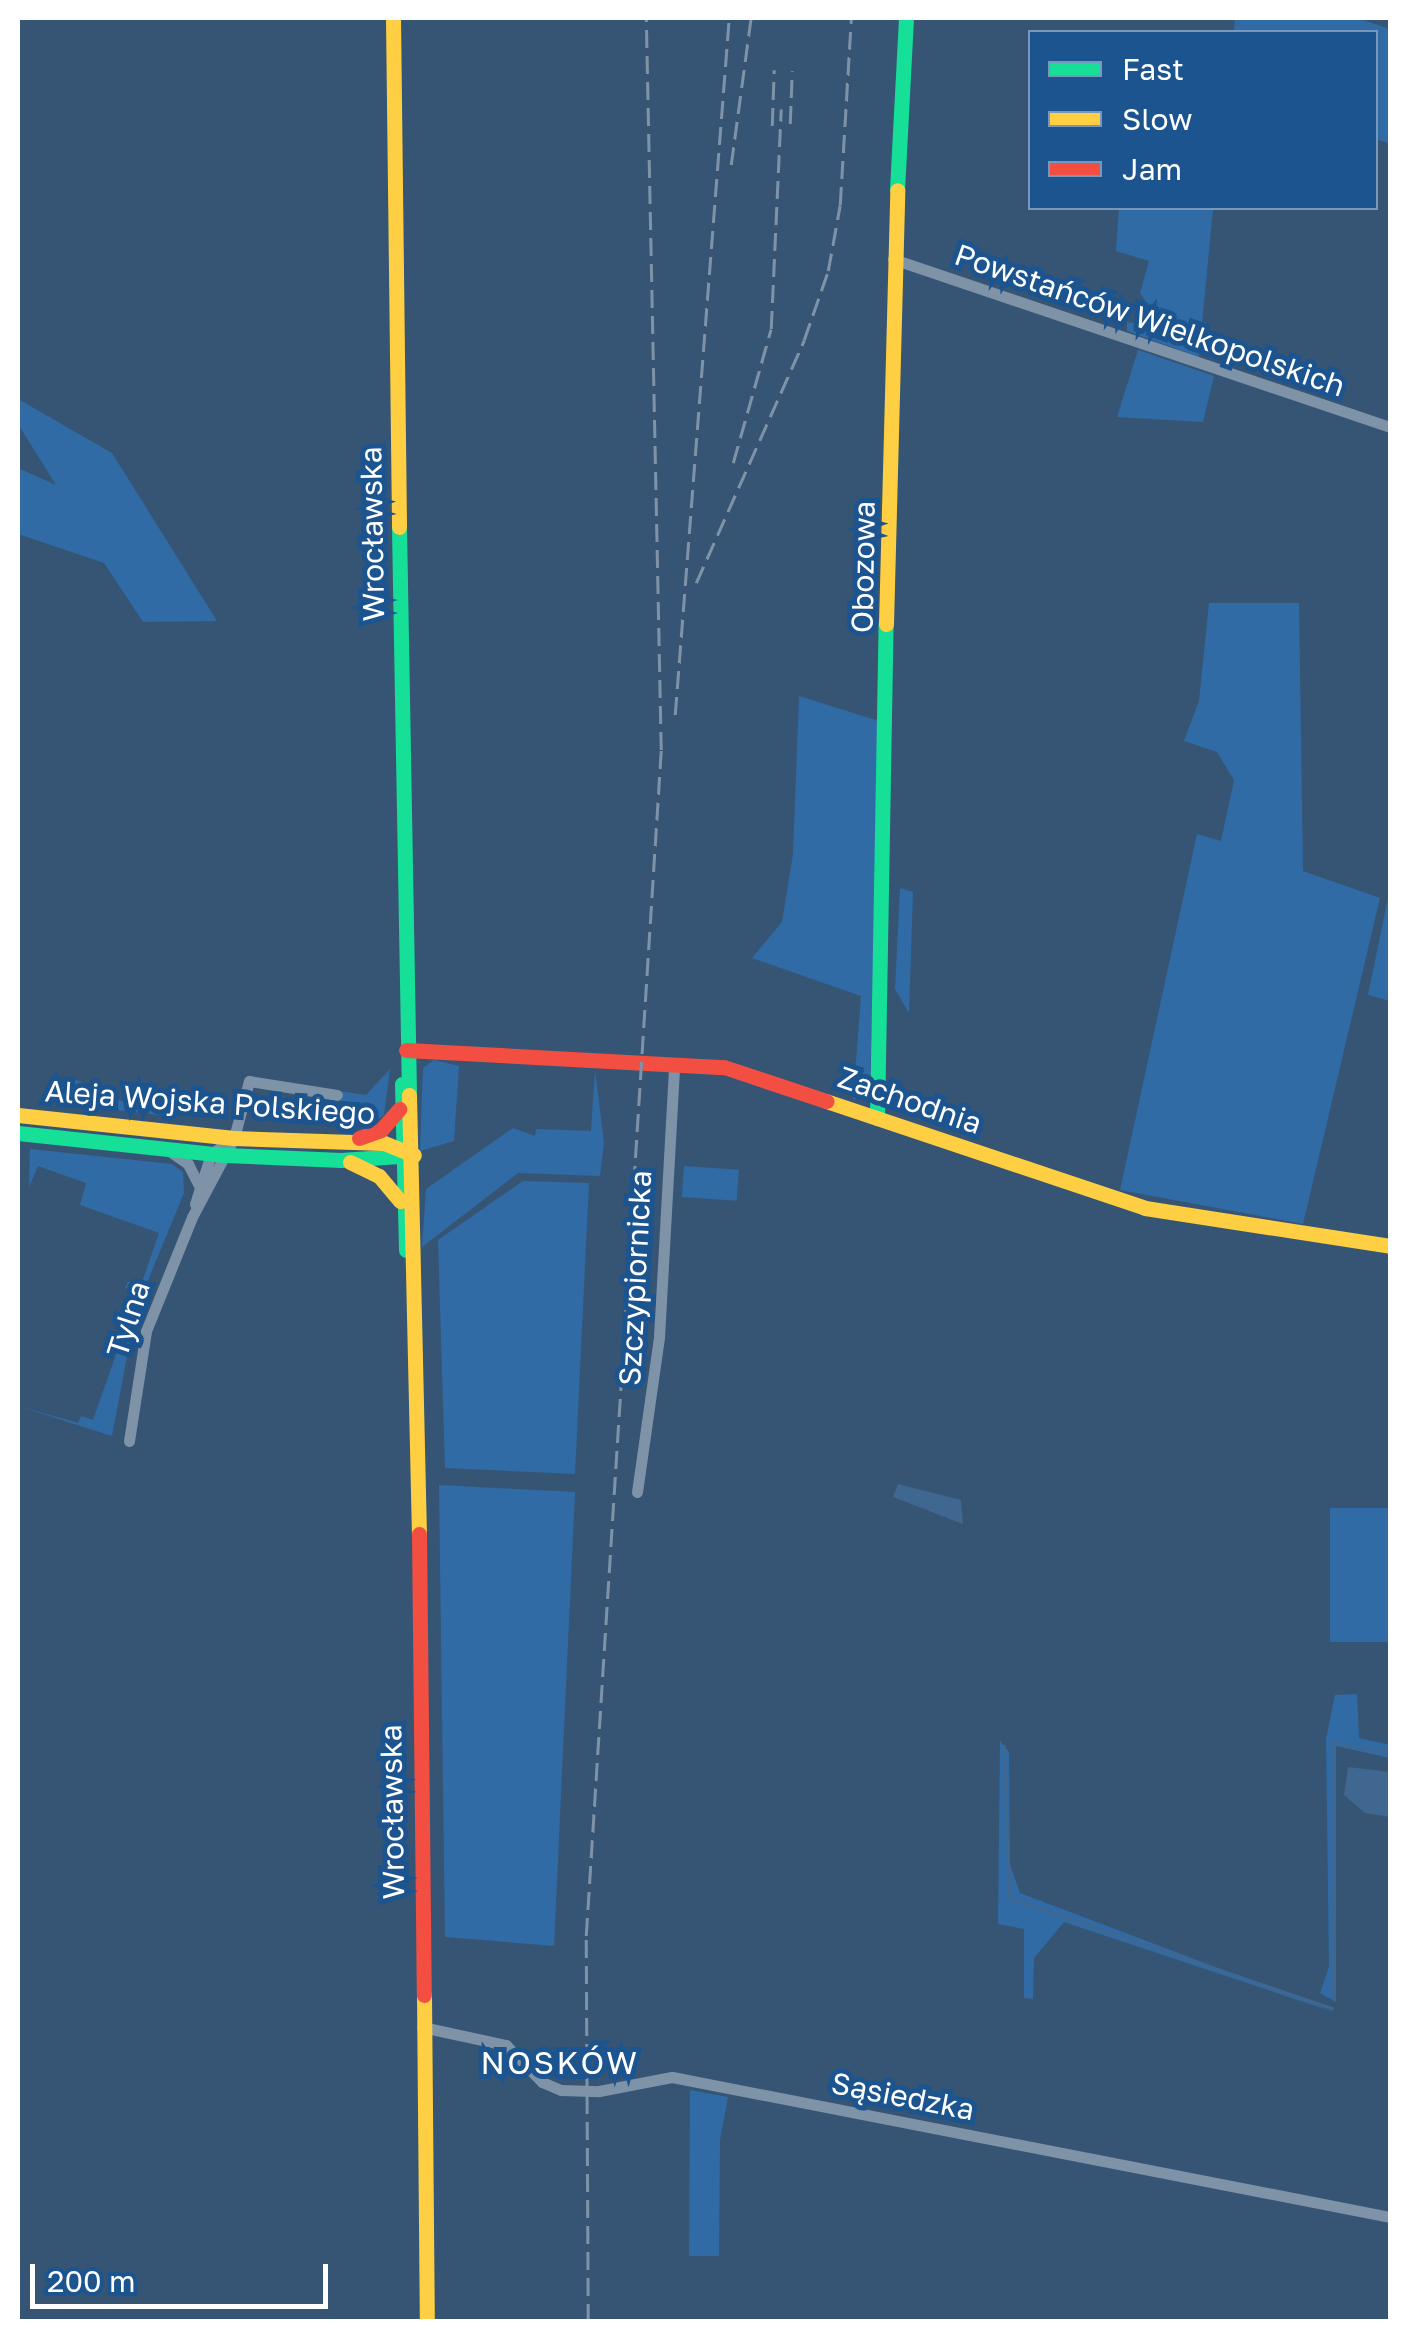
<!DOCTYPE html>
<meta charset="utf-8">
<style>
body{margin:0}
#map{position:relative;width:1408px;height:2339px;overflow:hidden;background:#365575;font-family:"Golos Text",sans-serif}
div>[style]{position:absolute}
.green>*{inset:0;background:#306ba5;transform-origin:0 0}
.water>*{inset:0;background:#406790}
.stream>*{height:2.5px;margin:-1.25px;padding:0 1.25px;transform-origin:1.25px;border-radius:1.25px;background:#406790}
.street>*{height:11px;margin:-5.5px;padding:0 5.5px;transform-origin:5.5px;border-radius:5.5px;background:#7e93a8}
.fast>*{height:15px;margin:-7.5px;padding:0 7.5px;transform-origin:7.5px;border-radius:7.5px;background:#16e098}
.slow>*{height:15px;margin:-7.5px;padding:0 7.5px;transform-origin:7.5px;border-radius:7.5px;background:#ffcf43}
.jam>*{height:15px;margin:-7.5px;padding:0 7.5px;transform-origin:7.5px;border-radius:7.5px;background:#f24e42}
.rail>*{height:2.5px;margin-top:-1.25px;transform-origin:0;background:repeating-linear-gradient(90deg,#7e93a8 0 18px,transparent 0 26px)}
span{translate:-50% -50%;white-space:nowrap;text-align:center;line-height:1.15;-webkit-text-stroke:10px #1c548f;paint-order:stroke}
.street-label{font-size:30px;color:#fff}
.neighbourhood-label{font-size:32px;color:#fff;letter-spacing:2.5px}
.frame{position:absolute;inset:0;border:20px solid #fff;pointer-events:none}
.legend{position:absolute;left:1028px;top:30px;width:350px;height:180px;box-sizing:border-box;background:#1c548f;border:2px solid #7798bc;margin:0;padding:12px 18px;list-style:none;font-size:30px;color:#fff}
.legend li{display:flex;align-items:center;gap:20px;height:50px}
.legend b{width:50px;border:2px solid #7798bc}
.scale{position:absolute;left:30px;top:2264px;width:298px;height:45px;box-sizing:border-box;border:5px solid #fff;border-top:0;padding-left:12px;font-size:30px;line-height:35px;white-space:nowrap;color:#fff;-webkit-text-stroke:8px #1c548f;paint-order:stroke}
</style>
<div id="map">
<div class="green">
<div style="clip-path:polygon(1235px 18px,1357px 18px,1390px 29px,1390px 144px,1376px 139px,1376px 32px,1234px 32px)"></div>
<div style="clip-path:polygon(1119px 208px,1213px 208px,1199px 357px,1127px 331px,1127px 322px,1145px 325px,1146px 302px,1140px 293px,1149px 261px,1116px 251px)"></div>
<div style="clip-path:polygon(1138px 350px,1214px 376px,1203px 422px,1117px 417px)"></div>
<div style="clip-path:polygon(18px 399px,112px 453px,217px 621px,143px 622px,104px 563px,18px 534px,18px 468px,56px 485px,18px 424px)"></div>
<div style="clip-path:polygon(1209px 603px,1299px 603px,1303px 871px,1380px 898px,1303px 1224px,1120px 1190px,1197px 834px,1221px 841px,1234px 780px,1217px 752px,1184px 741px,1199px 701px)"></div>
<div style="clip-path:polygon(799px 696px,879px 721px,870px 1091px,853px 1100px,861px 996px,752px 958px,782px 922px,793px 854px)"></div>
<div style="clip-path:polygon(900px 888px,913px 892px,909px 1013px,895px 989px)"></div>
<div style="clip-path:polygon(1390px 888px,1390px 1001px,1368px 995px)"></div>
<div style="clip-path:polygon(434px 1060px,459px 1066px,454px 1141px,420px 1151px,423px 1068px)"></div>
<div style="clip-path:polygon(390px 1069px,384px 1115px,373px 1123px,355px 1122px,357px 1104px,338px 1100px,339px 1091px,366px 1095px)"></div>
<div style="clip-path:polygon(595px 1070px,604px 1143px,600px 1176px,518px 1173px,422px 1247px,426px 1189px,513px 1128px,535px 1136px,536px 1129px,591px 1131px)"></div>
<div style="clip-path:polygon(74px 1079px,124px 1102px,147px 1105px,148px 1098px,236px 1112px,170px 1107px,168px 1116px,71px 1105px)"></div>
<div style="clip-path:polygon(30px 1149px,172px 1164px,183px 1172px,184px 1193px,142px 1295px,125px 1288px,128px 1282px,141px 1285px,159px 1233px,80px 1205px,86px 1183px,38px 1166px,29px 1187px)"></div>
<div style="left:684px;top:1166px;width:55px;height:31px;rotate:4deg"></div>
<div style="clip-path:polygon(523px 1181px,589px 1183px,575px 1474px,445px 1468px,438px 1240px)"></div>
<div style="clip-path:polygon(118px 1311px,134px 1319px,112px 1436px,18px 1406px,78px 1423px,81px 1416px,93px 1420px,127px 1323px,115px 1318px)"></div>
<div style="clip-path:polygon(439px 1485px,575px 1492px,554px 1946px,445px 1937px)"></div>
<div style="left:1390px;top:1508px;width:134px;height:60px;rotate:90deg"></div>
<div style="clip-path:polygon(1357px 1694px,1359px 1738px,1390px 1745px,1390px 1758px,1336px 1746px,1336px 2002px,1320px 1993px,1329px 1967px,1326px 1739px,1335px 1695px)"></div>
<div style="clip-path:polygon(1000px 1741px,1009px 1752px,1010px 1865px,1020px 1893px,1337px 2013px,1064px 1922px,1034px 1958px,1033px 1999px,1024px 1998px,1024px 1929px,998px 1924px)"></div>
<div style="clip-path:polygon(690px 2090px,728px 2097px,720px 2140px,719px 2256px,689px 2256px)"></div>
</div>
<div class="water">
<div style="clip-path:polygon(898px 1484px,961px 1500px,963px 1524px,893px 1497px)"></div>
<div style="clip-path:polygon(1348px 1767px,1390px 1772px,1390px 1817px,1365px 1813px,1344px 1795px)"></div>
</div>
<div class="stream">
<div style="left:1004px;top:1746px;width:152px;rotate:87.7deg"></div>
<div style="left:1010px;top:1898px;width:340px;rotate:18.9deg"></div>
<div style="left:1333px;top:1998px;width:256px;rotate:-90.2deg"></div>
<div style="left:1332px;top:1742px;width:59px;rotate:9.8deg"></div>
</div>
<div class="street">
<div style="left:893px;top:259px;width:525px;rotate:18.68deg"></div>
<div style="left:171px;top:1152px;width:21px;rotate:35deg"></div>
<div style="left:188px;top:1164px;width:25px;rotate:63deg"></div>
<div style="left:195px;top:1204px;width:52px;rotate:-72.3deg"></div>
<div style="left:211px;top:1154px;width:28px;rotate:-35deg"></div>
<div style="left:129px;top:1441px;width:111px;rotate:-81.2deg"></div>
<div style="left:146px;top:1331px;width:123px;rotate:-68deg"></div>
<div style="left:192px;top:1217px;width:89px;rotate:-62deg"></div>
<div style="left:234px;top:1138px;width:59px;rotate:-75.3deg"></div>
<div style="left:249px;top:1081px;width:89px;rotate:9deg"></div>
<div style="left:637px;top:1492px;width:157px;rotate:-81.9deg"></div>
<div style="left:659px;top:1337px;width:271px;rotate:-86.8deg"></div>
<div style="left:422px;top:2027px;width:86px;rotate:12.1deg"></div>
<div style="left:506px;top:2045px;width:52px;rotate:45.8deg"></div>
<div style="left:542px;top:2082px;width:21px;rotate:23deg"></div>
<div style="left:561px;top:2090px;width:38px;rotate:2deg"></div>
<div style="left:599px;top:2091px;width:74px;rotate:-10.9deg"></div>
<div style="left:672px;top:2077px;width:732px;rotate:11.03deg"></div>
</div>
<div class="fast">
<div style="left:897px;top:190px;width:172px;rotate:-87deg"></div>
<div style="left:399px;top:527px;width:568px;rotate:88.99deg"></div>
<div style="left:402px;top:1084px;width:166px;rotate:88.6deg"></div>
<div style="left:877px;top:1118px;width:494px;rotate:-89deg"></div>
<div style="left:18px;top:1133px;width:208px;rotate:6.1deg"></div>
<div style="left:225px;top:1155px;width:116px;rotate:2.5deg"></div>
<div style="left:341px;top:1160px;width:73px;rotate:-3.9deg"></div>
</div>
<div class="slow">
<div style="left:393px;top:18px;width:509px;rotate:89.32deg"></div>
<div style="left:886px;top:624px;width:434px;rotate:-88.5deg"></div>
<div style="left:409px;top:1095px;width:439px;rotate:88.7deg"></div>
<div style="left:826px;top:1101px;width:336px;rotate:18.5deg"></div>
<div style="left:1145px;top:1208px;width:248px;rotate:8.8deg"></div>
<div style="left:18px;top:1115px;width:217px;rotate:6.1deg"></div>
<div style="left:234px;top:1138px;width:150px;rotate:1.9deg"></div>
<div style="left:384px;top:1143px;width:32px;rotate:22deg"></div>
<div style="left:350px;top:1162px;width:32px;rotate:26deg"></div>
<div style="left:379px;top:1176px;width:33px;rotate:50deg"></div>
<div style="left:424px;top:1995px;width:327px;rotate:89.5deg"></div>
</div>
<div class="jam">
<div style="left:406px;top:1050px;width:318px;rotate:3.1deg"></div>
<div style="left:724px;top:1067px;width:108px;rotate:18.4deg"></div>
<div style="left:359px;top:1138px;width:23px;rotate:-20deg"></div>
<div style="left:381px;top:1130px;width:28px;rotate:-49deg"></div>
<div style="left:419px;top:1534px;width:461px;rotate:89.4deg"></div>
</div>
<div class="rail">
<div style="left:790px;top:124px;width:53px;rotate:-87.8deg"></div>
<div style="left:772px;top:126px;width:56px;rotate:-88deg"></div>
<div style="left:731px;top:165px;width:148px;rotate:-82.3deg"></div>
<div style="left:733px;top:463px;width:139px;rotate:-74.2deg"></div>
<div style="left:771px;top:329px;width:220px;rotate:-87.4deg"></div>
<div style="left:696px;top:583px;width:266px;rotate:-66deg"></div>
<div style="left:804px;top:340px;width:73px;rotate:-70.8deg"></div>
<div style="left:828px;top:271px;width:67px;rotate:-79.7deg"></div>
<div style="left:840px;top:205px;width:187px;rotate:-86.6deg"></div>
<div style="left:675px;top:715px;width:699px;rotate:-85.57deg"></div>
<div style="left:588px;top:2322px;width:386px;rotate:-90.3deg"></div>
<div style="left:586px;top:1936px;width:1188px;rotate:-86.38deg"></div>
<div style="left:661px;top:750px;width:732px;rotate:-91.17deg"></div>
</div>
<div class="street-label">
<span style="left:1150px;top:320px;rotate:19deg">Powstańców Wielkopolskich</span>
<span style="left:372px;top:534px;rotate:-91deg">Wrocławska</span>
<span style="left:863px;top:567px;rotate:-89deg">Obozowa</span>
<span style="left:910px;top:1100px;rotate:19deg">Zachodnia</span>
<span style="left:210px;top:1102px;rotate:4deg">Aleja Wojska Polskiego</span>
<span style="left:635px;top:1278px;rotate:-87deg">Szczypiornicka</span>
<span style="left:128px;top:1319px;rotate:-72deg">Tylna</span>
<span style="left:392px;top:1812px;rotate:-91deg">Wrocławska</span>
<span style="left:903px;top:2096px;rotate:11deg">Sąsiedzka</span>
</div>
<div class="neighbourhood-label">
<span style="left:560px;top:2062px">NOSKÓW</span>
</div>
<div class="frame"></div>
<ul class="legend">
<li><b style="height:12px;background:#16e098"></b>Fast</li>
<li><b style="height:12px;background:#ffcf43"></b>Slow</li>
<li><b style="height:12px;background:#f24e42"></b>Jam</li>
</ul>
<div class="scale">200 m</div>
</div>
